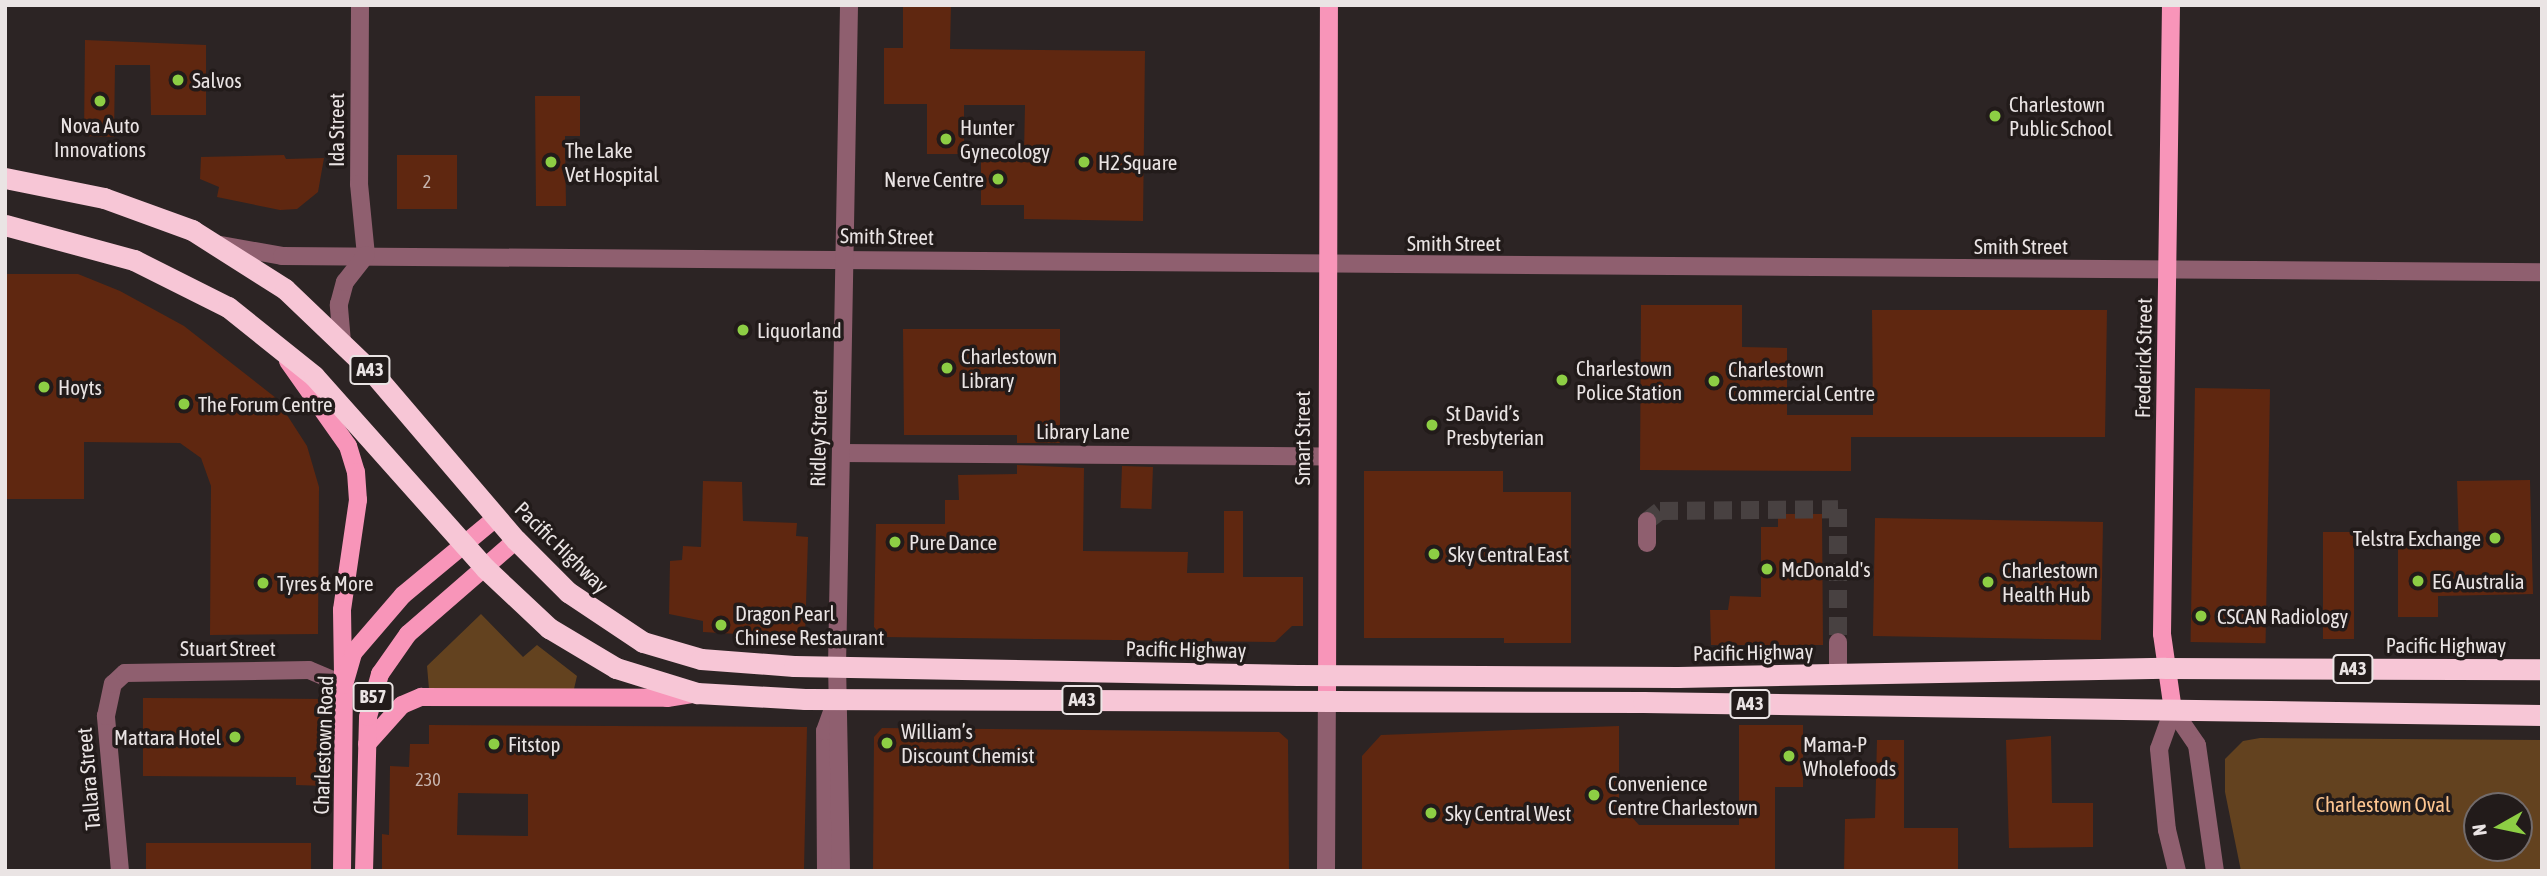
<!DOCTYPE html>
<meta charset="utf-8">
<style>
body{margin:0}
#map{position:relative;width:2547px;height:876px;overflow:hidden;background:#2c2424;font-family:"Asap Condensed",sans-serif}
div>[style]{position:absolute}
.green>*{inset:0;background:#63421f}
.building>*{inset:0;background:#5f2710;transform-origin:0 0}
.minor-tunnel>*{height:18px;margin-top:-9px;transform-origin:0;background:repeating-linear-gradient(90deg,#484141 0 18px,transparent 0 27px)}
.minor>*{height:18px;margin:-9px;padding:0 9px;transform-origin:9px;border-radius:9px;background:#8f5f6f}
.major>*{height:18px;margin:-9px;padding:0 9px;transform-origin:9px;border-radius:9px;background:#f895b9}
.highway>*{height:21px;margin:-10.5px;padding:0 10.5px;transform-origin:10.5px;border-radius:10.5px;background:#f7c6d6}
.dots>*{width:19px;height:19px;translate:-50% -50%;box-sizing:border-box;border:4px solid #221b1a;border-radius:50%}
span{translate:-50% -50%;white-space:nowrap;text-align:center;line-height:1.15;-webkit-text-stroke:7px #221b1a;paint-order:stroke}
.number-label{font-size:18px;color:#c7b5af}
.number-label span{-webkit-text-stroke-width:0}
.shield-label span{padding:2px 5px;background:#221b1a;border:2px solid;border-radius:5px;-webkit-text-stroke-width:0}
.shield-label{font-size:19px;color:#eae4e4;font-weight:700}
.poi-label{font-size:21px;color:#eae4e4}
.left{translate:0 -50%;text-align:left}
.right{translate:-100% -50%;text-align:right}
.street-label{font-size:21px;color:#eae4e4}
.park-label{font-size:21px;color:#fdc590}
.frame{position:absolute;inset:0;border:7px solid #eae4e4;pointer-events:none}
.north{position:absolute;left:2463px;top:792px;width:70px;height:70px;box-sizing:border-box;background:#221b1a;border:2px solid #726b6b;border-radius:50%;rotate:261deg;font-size:19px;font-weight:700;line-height:28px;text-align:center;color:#eae4e4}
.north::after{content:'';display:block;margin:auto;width:24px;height:32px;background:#8dce44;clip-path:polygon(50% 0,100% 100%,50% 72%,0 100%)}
</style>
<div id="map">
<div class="green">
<div style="clip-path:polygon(481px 614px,523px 657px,537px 645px,577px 676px,574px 689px,429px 689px,427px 666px)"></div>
<div style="clip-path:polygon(evenodd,2260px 738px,2542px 740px,2542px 871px,2241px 871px,2225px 792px,2225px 759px,2243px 741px,2260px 738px,2477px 806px,2519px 806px,2519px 848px,2477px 848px,2477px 806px)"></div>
</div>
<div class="building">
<div style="clip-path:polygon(903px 5px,951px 5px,950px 49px,1145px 51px,1143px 221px,1024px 219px,1024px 205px,981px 205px,981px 153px,1024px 152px,1025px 105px,964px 105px,964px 154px,927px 154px,927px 104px,884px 104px,884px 48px,903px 48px)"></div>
<div style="clip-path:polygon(85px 40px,206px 45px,206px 115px,151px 115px,150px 65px,115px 65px,114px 137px,84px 136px)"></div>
<div style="clip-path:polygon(535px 96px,580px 96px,580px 136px,565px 136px,566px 206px,536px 206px)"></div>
<div style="clip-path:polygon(284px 155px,286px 159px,324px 158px,318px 192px,297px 209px,280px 210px,217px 197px,219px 187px,200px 179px,201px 157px)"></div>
<div style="left:397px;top:155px;width:60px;height:54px"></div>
<div style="clip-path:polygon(5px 274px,78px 274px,120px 291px,184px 326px,276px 398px,307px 446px,319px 487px,318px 634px,210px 635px,211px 486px,201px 458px,180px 443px,84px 442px,84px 499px,5px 499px)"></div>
<div style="clip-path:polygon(1641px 305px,1742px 305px,1742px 347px,1787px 348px,1787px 415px,1873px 415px,1872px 310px,2107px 310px,2105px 437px,1851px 437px,1851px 471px,1640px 470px)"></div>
<div style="clip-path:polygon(903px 329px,1060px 329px,1060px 443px,1017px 443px,1017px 435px,904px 435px)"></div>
<div style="left:2195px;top:388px;width:75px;height:254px;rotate:1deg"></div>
<div style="clip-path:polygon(1017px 465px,1084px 468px,1083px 551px,1188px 552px,1187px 573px,1224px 573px,1224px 511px,1243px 511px,1243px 577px,1303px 577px,1303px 626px,1292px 626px,1275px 642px,883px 637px,874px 627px,876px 524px,945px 524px,945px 500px,959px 500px,958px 475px,1017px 474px)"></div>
<div style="left:1122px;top:466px;width:31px;height:42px;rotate:2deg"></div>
<div style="clip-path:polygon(1364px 471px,1503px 471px,1503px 492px,1571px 492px,1571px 643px,1504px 643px,1504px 638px,1364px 638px)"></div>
<div style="clip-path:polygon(2530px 480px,2533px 594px,2438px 596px,2438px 617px,2398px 617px,2398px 546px,2459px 546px,2457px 481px)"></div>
<div style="clip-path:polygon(703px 481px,742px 482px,743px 521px,797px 523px,796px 536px,808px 537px,805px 638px,703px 632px,703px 621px,669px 614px,670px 561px,682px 560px,683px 546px,701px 547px)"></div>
<div style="clip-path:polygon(1778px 514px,1822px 514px,1823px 645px,1711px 645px,1710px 610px,1728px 610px,1730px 596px,1761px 597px,1761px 527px,1778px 527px)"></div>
<div style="left:2103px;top:522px;width:118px;height:228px;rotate:91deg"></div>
<div style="left:2323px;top:532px;width:31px;height:107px"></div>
<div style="clip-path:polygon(143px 698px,327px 699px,326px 786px,296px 785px,296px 777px,143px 776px)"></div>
<div style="clip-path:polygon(evenodd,429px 725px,807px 727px,804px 871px,382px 871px,382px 834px,389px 835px,390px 766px,409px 767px,410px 744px,429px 744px,429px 725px,458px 793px,528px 794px,528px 836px,457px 835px,458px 793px)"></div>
<div style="clip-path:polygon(1739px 725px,1803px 725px,1803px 787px,1775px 787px,1775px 871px,1362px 871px,1362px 756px,1381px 735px,1619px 726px,1619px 803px,1639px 825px,1739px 825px)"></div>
<div style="clip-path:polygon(882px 728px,1279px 732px,1288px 740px,1289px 871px,873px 871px,874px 737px)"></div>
<div style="clip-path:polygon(2051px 736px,2052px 803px,2093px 803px,2093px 847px,2009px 848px,2006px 740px)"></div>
<div style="clip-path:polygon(1877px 740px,1904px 740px,1904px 828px,1958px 828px,1958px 871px,1844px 871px,1845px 819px,1875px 818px)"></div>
<div style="left:146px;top:843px;width:165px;height:28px"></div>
</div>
<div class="minor-tunnel">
<div style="left:1647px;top:521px;width:16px;rotate:-38deg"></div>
<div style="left:1660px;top:511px;width:178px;rotate:-0.6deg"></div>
<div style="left:1838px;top:509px;width:133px;rotate:90deg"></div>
</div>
<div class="minor">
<div style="left:360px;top:5px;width:179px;rotate:90.3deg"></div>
<div style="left:359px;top:184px;width:71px;rotate:84.4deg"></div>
<div style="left:221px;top:245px;width:62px;rotate:10.2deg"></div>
<div style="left:282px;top:256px;width:2260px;rotate:0.41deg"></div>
<div style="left:342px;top:342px;width:38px;rotate:-95deg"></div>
<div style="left:339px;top:304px;width:23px;rotate:-75deg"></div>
<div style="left:345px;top:282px;width:34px;rotate:-52deg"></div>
<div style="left:841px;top:453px;width:484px;rotate:0.4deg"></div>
<div style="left:1647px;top:521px;width:22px;rotate:90deg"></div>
<div style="left:1838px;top:676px;width:34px;rotate:-90deg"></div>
<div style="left:2173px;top:710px;width:42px;rotate:55.6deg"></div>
<div style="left:2197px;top:745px;width:127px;rotate:81.9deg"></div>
<div style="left:2173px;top:710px;width:41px;rotate:109.7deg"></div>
<div style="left:2159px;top:749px;width:81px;rotate:84.4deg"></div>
<div style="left:2167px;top:830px;width:42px;rotate:76.3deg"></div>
<div style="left:120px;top:871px;width:156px;rotate:-95.2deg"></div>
<div style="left:106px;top:716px;width:33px;rotate:-78deg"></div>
<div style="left:113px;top:684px;width:16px;rotate:-43deg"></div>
<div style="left:125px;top:673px;width:184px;rotate:-0.9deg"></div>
<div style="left:309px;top:670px;width:38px;rotate:23deg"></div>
<div style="left:826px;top:871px;width:140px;rotate:-90.4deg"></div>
<div style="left:825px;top:731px;width:23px;rotate:-70deg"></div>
<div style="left:841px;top:871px;width:204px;rotate:-91.1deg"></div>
<div style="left:837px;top:667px;width:662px;rotate:-88.96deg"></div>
<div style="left:1326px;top:871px;width:170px;rotate:-89.7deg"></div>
</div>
<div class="major">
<div style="left:2171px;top:5px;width:629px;rotate:90.82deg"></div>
<div style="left:2162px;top:634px;width:77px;rotate:81.8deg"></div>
<div style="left:288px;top:361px;width:104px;rotate:54.8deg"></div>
<div style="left:348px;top:446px;width:27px;rotate:73deg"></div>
<div style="left:356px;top:472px;width:28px;rotate:86deg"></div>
<div style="left:358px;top:500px;width:111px;rotate:98.3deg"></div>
<div style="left:342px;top:610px;width:64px;rotate:89.1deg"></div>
<div style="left:1327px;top:701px;width:696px;rotate:-89.84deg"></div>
<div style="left:367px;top:744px;width:52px;rotate:-48.1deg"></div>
<div style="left:402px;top:705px;width:21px;rotate:-23deg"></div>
<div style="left:421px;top:697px;width:246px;rotate:0.2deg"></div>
<div style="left:667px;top:698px;width:30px;rotate:-9deg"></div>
<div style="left:342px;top:871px;width:186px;rotate:-89.4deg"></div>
<div style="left:344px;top:685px;width:33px;rotate:-74deg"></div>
<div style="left:353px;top:653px;width:77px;rotate:-49.2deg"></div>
<div style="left:403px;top:595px;width:122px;rotate:-39.7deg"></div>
<div style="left:364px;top:871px;width:154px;rotate:-88.5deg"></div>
<div style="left:368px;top:717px;width:45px;rotate:-74.4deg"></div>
<div style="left:380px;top:674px;width:49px;rotate:-55deg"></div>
<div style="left:408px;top:634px;width:143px;rotate:-41deg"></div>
</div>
<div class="highway">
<div style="left:5px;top:178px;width:101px;rotate:11.4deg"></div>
<div style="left:104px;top:198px;width:94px;rotate:20deg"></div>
<div style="left:192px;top:230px;width:110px;rotate:32.4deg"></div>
<div style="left:285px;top:289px;width:123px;rotate:43.7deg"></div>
<div style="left:374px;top:374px;width:218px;rotate:49.5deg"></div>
<div style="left:516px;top:540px;width:74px;rotate:45deg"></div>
<div style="left:568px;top:592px;width:90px;rotate:33.7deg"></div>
<div style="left:643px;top:642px;width:60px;rotate:16.3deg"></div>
<div style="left:701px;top:659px;width:93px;rotate:4.3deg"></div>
<div style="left:794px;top:666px;width:504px;rotate:1.02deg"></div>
<div style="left:1298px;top:675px;width:380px;rotate:0.3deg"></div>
<div style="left:1678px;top:677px;width:487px;rotate:-1.1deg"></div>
<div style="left:2165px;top:668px;width:377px;rotate:0.2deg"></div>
<div style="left:5px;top:225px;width:134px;rotate:15.2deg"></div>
<div style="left:134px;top:260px;width:105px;rotate:26.6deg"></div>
<div style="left:228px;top:307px;width:110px;rotate:38.7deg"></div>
<div style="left:314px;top:376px;width:257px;rotate:48.3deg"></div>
<div style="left:485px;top:568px;width:88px;rotate:43.2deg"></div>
<div style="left:549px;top:628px;width:78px;rotate:30.8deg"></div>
<div style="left:616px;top:668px;width:85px;rotate:17.2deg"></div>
<div style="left:697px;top:693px;width:108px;rotate:3.2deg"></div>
<div style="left:805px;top:699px;width:838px;rotate:0.21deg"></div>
<div style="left:1643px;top:702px;width:899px;rotate:0.83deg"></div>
</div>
<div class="dots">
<div style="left:178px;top:80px;background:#8dce44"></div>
<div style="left:100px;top:101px;background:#8dce44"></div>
<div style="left:1995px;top:116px;background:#8dce44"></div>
<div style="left:946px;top:139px;background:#8dce44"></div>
<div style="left:551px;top:162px;background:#8dce44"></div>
<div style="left:1084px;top:162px;background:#8dce44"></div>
<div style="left:998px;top:179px;background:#8dce44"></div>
<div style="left:743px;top:330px;background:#8dce44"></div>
<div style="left:947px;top:368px;background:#8dce44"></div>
<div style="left:1562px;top:380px;background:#8dce44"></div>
<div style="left:1714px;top:381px;background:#8dce44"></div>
<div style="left:44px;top:387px;background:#8dce44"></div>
<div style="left:184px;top:404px;background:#8dce44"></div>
<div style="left:1432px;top:425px;background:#8dce44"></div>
<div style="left:2495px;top:538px;background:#8dce44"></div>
<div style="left:895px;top:542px;background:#8dce44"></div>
<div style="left:1434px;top:554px;background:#8dce44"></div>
<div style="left:1767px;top:569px;background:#8dce44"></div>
<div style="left:2418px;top:581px;background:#8dce44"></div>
<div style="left:1988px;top:582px;background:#8dce44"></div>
<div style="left:263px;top:583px;background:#8dce44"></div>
<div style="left:2201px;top:616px;background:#8dce44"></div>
<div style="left:721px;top:625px;background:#8dce44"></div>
<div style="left:235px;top:737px;background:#8dce44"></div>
<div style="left:887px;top:743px;background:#8dce44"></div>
<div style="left:494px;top:744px;background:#8dce44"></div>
<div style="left:1789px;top:756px;background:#8dce44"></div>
<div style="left:1594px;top:795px;background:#8dce44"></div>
<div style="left:1431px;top:813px;background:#8dce44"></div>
</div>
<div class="number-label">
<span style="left:427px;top:182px">2</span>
<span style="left:428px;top:780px">230</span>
</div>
<div class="shield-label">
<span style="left:370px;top:370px">A43</span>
<span style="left:2353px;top:669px">A43</span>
<span style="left:373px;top:697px">B57</span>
<span style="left:1082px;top:700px">A43</span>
<span style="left:1750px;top:704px">A43</span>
</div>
<div class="poi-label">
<span class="left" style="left:192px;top:80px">Salvos</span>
<span class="left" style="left:2009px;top:116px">Charlestown<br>Public School</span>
<span style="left:100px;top:137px">Nova Auto<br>Innovations</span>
<span class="left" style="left:960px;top:139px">Hunter<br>Gynecology</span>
<span class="left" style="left:565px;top:162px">The Lake<br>Vet Hospital</span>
<span class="left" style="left:1098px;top:162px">H2 Square</span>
<span class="right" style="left:984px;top:179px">Nerve Centre</span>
<span class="left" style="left:757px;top:330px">Liquorland</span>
<span class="left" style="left:961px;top:368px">Charlestown<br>Library</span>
<span class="left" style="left:1576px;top:380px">Charlestown<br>Police Station</span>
<span class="left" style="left:1728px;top:381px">Charlestown<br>Commercial Centre</span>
<span class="left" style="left:58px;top:387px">Hoyts</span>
<span class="left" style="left:198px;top:404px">The Forum Centre</span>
<span class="left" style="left:1446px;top:425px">St David’s<br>Presbyterian</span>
<span class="right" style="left:2481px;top:538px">Telstra Exchange</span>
<span class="left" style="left:909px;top:542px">Pure Dance</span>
<span class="left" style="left:1448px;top:554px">Sky Central East</span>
<span class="left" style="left:1781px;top:569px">McDonald's</span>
<span class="left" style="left:2002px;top:582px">Charlestown<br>Health Hub</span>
<span class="left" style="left:2432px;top:581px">EG Australia</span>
<span class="left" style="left:277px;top:583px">Tyres &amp; More</span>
<span class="left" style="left:735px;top:625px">Dragon Pearl<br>Chinese Restaurant</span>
<span class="left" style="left:2217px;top:616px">CSCAN Radiology</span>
<span class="left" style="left:901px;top:743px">William’s<br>Discount Chemist</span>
<span class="right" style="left:221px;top:737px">Mattara Hotel</span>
<span class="left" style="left:508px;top:744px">Fitstop</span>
<span class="left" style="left:1803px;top:756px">Mama-P<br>Wholefoods</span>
<span class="left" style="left:1608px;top:795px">Convenience<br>Centre Charlestown</span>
<span class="left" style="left:1445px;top:813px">Sky Central West</span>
</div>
<div class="street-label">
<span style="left:336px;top:130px;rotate:-90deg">Ida Street</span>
<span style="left:887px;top:236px;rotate:1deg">Smith Street</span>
<span style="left:1454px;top:243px">Smith Street</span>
<span style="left:2021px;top:246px">Smith Street</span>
<span style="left:2143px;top:358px;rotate:-89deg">Frederick Street</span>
<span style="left:1083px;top:431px">Library Lane</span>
<span style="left:818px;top:438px;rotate:-89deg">Ridley Street</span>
<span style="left:1302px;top:438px;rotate:-90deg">Smart Street</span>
<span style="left:562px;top:547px;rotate:44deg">Pacific Highway</span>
<span style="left:2446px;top:645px">Pacific Highway</span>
<span style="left:228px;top:648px">Stuart Street</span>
<span style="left:1186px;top:649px;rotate:1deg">Pacific Highway</span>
<span style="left:1753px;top:652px;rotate:-1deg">Pacific Highway</span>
<span style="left:323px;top:745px;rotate:-88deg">Charlestown Road</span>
<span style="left:88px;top:779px;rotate:-95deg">Tallara Street</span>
</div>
<div class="park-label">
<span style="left:2383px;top:804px">Charlestown Oval</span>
</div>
<div class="frame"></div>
<div class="north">N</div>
</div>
